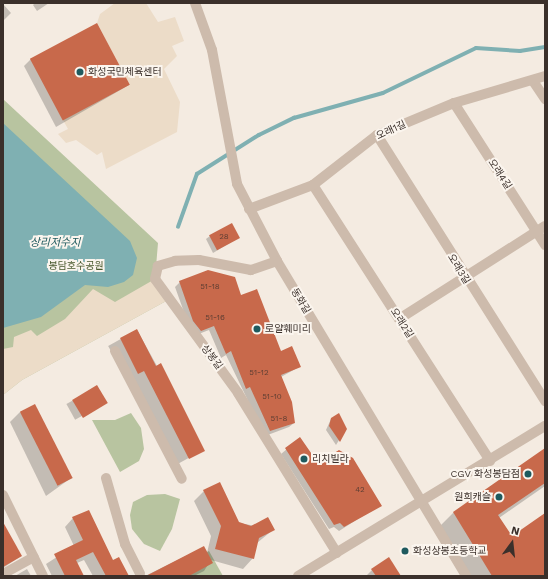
<!DOCTYPE html>
<meta charset="utf-8">
<style>
body{margin:0}
#map{position:relative;width:548px;height:579px;overflow:hidden;background:#f4ebe1;font-family:"Work Sans","Noto Sans KR",sans-serif}
div>[style]{position:absolute}
.green>*{inset:0;background:#b8c4a0}
.plaza>*{inset:0;background:#ecdcc8}
.water>*{inset:0;background:#7fb0b2}
.shadow>*{inset:0;background:#0003;transform-origin:0 0}
.stream>*{height:3.5px;margin:-1.75px;padding:0 1.75px;transform-origin:1.75px;border-radius:1.75px;background:#7fb0b2}
.building>*{inset:0;background:#c8694b;transform-origin:0 0}
.minor>*{height:10px;margin:-5px;padding:0 5px;transform-origin:5px;border-radius:5px;background:#cdbbac}
.dots>*{width:11px;height:11px;translate:-50% -50%;box-sizing:border-box;border:2px solid #fbf5ee;border-radius:50%}
span{translate:-50% -50%;white-space:nowrap;text-align:center;line-height:1.15;-webkit-text-stroke:4px #fbf5ee;paint-order:stroke}
.number-label{font-size:8px;color:#5e3e33}
.number-label span{-webkit-text-stroke-width:0}
.poi-label{font-size:10px;color:#3b302b}
.left{translate:0 -50%;text-align:left}
.right{translate:-100% -50%;text-align:right}
.street-label{font-size:10px;color:#3b302b}
.park-label{font-size:10px;color:#4a5a2e}
.water-label{font-size:11px;color:#1f5a5e;font-style:italic}
.frame{position:absolute;inset:0;border:4px solid #3b302b;pointer-events:none}
.north{position:absolute;left:492px;top:523px;width:40px;height:40px;-webkit-text-stroke:3px #fbf5ee;paint-order:stroke;rotate:15deg;font-size:11px;font-weight:700;line-height:16px;text-align:center;color:#3b302b}
.north::after{content:'';display:block;margin:auto;width:14px;height:18px;background:#3b302b;clip-path:polygon(50% 0,100% 100%,50% 72%,0 100%)}
</style>
<div id="map">
<div class="green">
<div style="clip-path:polygon(3px 99px,158px 243px,155px 279px,168px 300px,22px 380px,3px 395px)"></div>
<div style="clip-path:polygon(131px 413px,141px 428px,144px 449px,139px 461px,120px 472px,92px 420px,115px 420px)"></div>
<div style="clip-path:polygon(165px 494px,180px 499px,172px 529px,160px 551px,144px 544px,132px 529px,130px 515px,133px 502px,147px 495px)"></div>
<div style="clip-path:polygon(209px 551px,223px 576px,190px 576px,184px 564px)"></div>
</div>
<div class="plaza">
<div style="clip-path:polygon(115px 3px,146px 3px,158px 22px,175px 17px,184px 41px,172px 46px,177px 56px,164px 69px,180px 102px,177px 132px,106px 169px,102px 152px,97px 155px,76px 140px,66px 143px,58px 134px,68px 129px,63px 120px,130px 85px,97px 23px,100px 14px)"></div>
<div style="clip-path:polygon(155px 279px,168px 300px,22px 380px,3px 395px,3px 349px,13px 347px,14px 337px,31px 330px,37px 336px,65px 319px,93px 289px,115px 302px)"></div>
</div>
<div class="water">
<div style="clip-path:polygon(3px 123px,130px 241px,137px 258px,133px 275px,124px 282px,108px 287px,85px 285px,41px 317px,3px 328px)"></div>
</div>
<div class="shadow">
<div style="clip-path:polygon(35px 3px,49px 3px,37px 11px,33px 5px)"></div>
<div style="clip-path:polygon(3px 4px,11px 13px,3px 21px)"></div>
<div style="clip-path:polygon(31px 59px,129px 85px,56px 127px,24px 66px)"></div>
<div style="clip-path:polygon(210px 236px,238px 238px,213px 253px,206px 239px)"></div>
<div style="clip-path:polygon(180px 282px,241px 296px,281px 352px,299px 367px,281px 377px,294px 423px,289px 427px,265px 436px,226px 355px,221px 358px,209px 330px,196px 335px,189px 326px,175px 287px)"></div>
<div style="left:137px;top:330px;width:137px;height:33px;rotate:61deg"></div>
<div style="left:97px;top:387px;width:18px;height:35px;rotate:61deg"></div>
<div style="clip-path:polygon(20px 412px,71px 478px,46px 496px,10px 422px)"></div>
<div style="clip-path:polygon(331px 419px,346px 429px,336px 445px,326px 430px)"></div>
<div style="clip-path:polygon(300px 438px,318px 464px,380px 505px,339px 531px,334px 527px,329px 529px,281px 454px)"></div>
<div style="clip-path:polygon(545px 449px,545px 486px,499px 518px,512px 537px,545px 514px,545px 576px,470px 576px,439px 527px,453px 513px)"></div>
<div style="clip-path:polygon(204px 491px,239px 523px,274px 529px,257px 543px,253px 558px,243px 569px,211px 560px,204px 571px,194px 576px,145px 576px,204px 547px,207px 553px,211px 536px,194px 501px)"></div>
<div style="clip-path:polygon(73px 518px,113px 562px,128px 576px,93px 576px,84px 560px,77px 563px,83px 576px,52px 576px,46px 564px,74px 546px,65px 527px)"></div>
<div style="clip-path:polygon(3px 523px,21px 556px,3px 568px)"></div>
<div style="clip-path:polygon(27px 569px,31px 576px,15px 576px)"></div>
<div style="clip-path:polygon(372px 570px,400px 576px,366px 576px)"></div>
</div>
<div class="stream">
<div style="left:178px;top:227px;width:56px;rotate:-70.3deg"></div>
<div style="left:197px;top:174px;width:73px;rotate:-32.2deg"></div>
<div style="left:259px;top:135px;width:39px;rotate:-26deg"></div>
<div style="left:294px;top:118px;width:92px;rotate:-15.7deg"></div>
<div style="left:383px;top:93px;width:103px;rotate:-25.8deg"></div>
<div style="left:476px;top:48px;width:44px;rotate:3.9deg"></div>
<div style="left:520px;top:51px;width:25px;rotate:-9deg"></div>
</div>
<div class="building">
<div style="left:97px;top:23px;width:70px;height:76px;rotate:62deg"></div>
<div style="left:232px;top:223px;width:17px;height:26px;rotate:62deg"></div>
<div style="clip-path:polygon(208px 270px,235px 277px,241px 295px,257px 289px,281px 351px,292px 346px,301px 367px,281px 375px,292px 402px,295px 423px,270px 431px,250px 387px,246px 389px,231px 351px,226px 354px,214px 326px,201px 331px,193px 321px,179px 281px)"></div>
<div style="clip-path:polygon(137px 329px,156px 366px,161px 363px,205px 451px,189px 459px,144px 371px,138px 374px,120px 338px)"></div>
<div style="left:97px;top:385px;width:21px;height:29px;rotate:59deg"></div>
<div style="left:35px;top:404px;width:83px;height:17px;rotate:63deg"></div>
<div style="clip-path:polygon(339px 413px,347px 429px,340px 442px,329px 426px,331px 418px)"></div>
<div style="clip-path:polygon(300px 437px,318px 463px,339px 450px,353px 458px,382px 506px,344px 527px,340px 523px,334px 525px,285px 448px)"></div>
<div style="clip-path:polygon(545px 448px,545px 483px,498px 515px,512px 536px,545px 513px,545px 576px,492px 576px,453px 512px)"></div>
<div style="clip-path:polygon(220px 482px,239px 522px,251px 526px,268px 517px,275px 530px,259px 538px,254px 559px,215px 549px,221px 526px,203px 490px)"></div>
<div style="clip-path:polygon(89px 510px,113px 560px,119px 557px,129px 576px,106px 576px,93px 552px,76px 560px,84px 576px,65px 576px,54px 554px,83px 540px,72px 517px)"></div>
<div style="clip-path:polygon(3px 522px,22px 556px,3px 567px)"></div>
<div style="clip-path:polygon(204px 546px,213px 563px,189px 576px,146px 576px)"></div>
<div style="clip-path:polygon(389px 557px,401px 576px,376px 576px,371px 569px)"></div>
</div>
<div class="minor">
<div style="left:195px;top:3px;width:50px;rotate:70.1deg"></div>
<div style="left:212px;top:50px;width:136px;rotate:79.4deg"></div>
<div style="left:237px;top:184px;width:87px;rotate:62.5deg"></div>
<div style="left:277px;top:261px;width:367px;rotate:59deg"></div>
<div style="left:533px;top:81px;width:22px;rotate:56deg"></div>
<div style="left:454px;top:103px;width:169px;rotate:57.3deg"></div>
<div style="left:377px;top:135px;width:315px;rotate:57.7deg"></div>
<div style="left:313px;top:185px;width:328px;rotate:57.3deg"></div>
<div style="left:249px;top:209px;width:68px;rotate:-20.6deg"></div>
<div style="left:313px;top:185px;width:81px;rotate:-38deg"></div>
<div style="left:377px;top:135px;width:83px;rotate:-22.6deg"></div>
<div style="left:454px;top:103px;width:95px;rotate:-16.5deg"></div>
<div style="left:277px;top:261px;width:28px;rotate:161deg"></div>
<div style="left:251px;top:270px;width:53px;rotate:-169.1deg"></div>
<div style="left:199px;top:260px;width:24px;rotate:178deg"></div>
<div style="left:175px;top:261px;width:18px;rotate:164deg"></div>
<div style="left:158px;top:266px;width:13px;rotate:103deg"></div>
<div style="left:155px;top:279px;width:141px;rotate:53.9deg"></div>
<div style="left:238px;top:393px;width:188px;rotate:58.3deg"></div>
<div style="left:399px;top:319px;width:173px;rotate:-32.5deg"></div>
<div style="left:115px;top:351px;width:144px;rotate:62.4deg"></div>
<div style="left:106px;top:478px;width:69px;rotate:73.9deg"></div>
<div style="left:125px;top:544px;width:33px;rotate:63deg"></div>
<div style="left:3px;top:495px;width:90px;rotate:63.7deg"></div>
<div style="left:3px;top:574px;width:35px;rotate:-29deg"></div>
<div style="left:298px;top:576px;width:289px;rotate:-31.3deg"></div>
</div>
<div class="dots">
<div style="left:80px;top:72px;background:#1f5a5e"></div>
<div style="left:257px;top:329px;background:#1f5a5e"></div>
<div style="left:304px;top:459px;background:#1f5a5e"></div>
<div style="left:528px;top:474px;background:#1f5a5e"></div>
<div style="left:499px;top:497px;background:#1f5a5e"></div>
<div style="left:405px;top:551px;background:#1f5a5e"></div>
</div>
<div class="number-label">
<span style="left:224px;top:237px">28</span>
<span style="left:210px;top:287px">51-18</span>
<span style="left:215px;top:318px">51-16</span>
<span style="left:259px;top:373px">51-12</span>
<span style="left:272px;top:397px">51-10</span>
<span style="left:279px;top:419px">51-8</span>
<span style="left:360px;top:490px">42</span>
</div>
<div class="poi-label">
<span class="left" style="left:88px;top:72px">화성국민체육센터</span>
<span class="left" style="left:265px;top:329px">로얄훼미리</span>
<span class="left" style="left:312px;top:459px">리치빌라</span>
<span class="right" style="left:520px;top:474px">CGV 화성봉담점</span>
<span class="right" style="left:491px;top:497px">원희캐슬</span>
<span class="left" style="left:413px;top:551px">화성상봉초등학교</span>
</div>
<div class="street-label">
<span style="left:391px;top:130px;rotate:-25deg">오래1길</span>
<span style="left:500px;top:174px;rotate:57deg">오래4길</span>
<span style="left:459px;top:269px;rotate:58deg">오래3길</span>
<span style="left:301px;top:301px;rotate:59deg">동화길</span>
<span style="left:402px;top:323px;rotate:57deg">오래2길</span>
<span style="left:212px;top:357px;rotate:53deg">상봉길</span>
</div>
<div class="park-label">
<span style="left:76px;top:266px">봉담호수공원</span>
</div>
<div class="water-label">
<span style="left:55px;top:243px">상리저수지</span>
</div>
<div class="frame"></div>
<div class="north">N</div>
</div>
